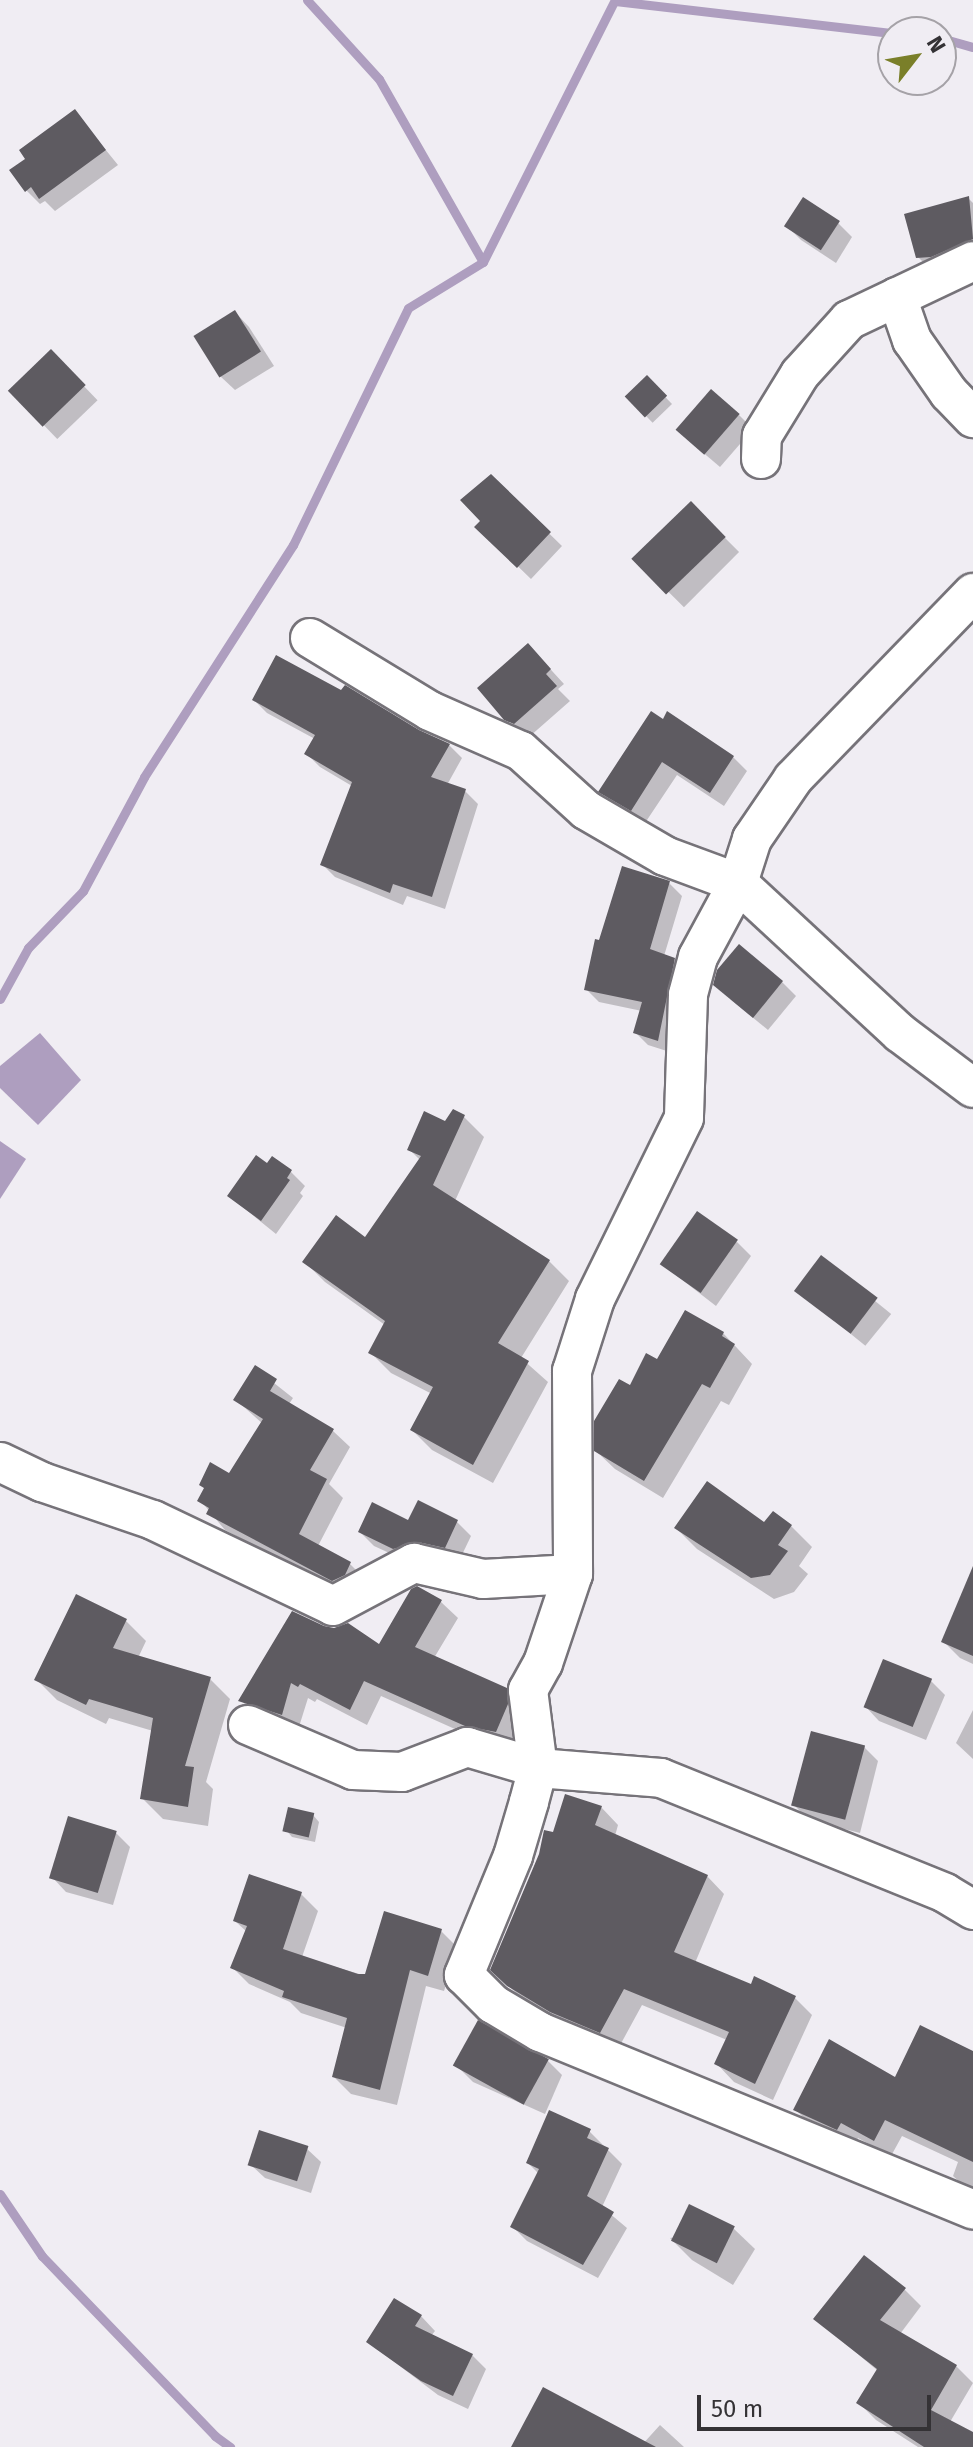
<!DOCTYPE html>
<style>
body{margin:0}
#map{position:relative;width:973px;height:2447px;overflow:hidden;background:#f0edf3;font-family:"Fira Sans",sans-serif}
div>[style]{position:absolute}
.water>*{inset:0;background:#ae9ebf}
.shadow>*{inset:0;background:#0003;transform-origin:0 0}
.stream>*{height:9px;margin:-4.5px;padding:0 4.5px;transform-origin:4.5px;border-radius:4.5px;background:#ae9ebf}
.building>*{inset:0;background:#5e5b61;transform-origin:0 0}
.roads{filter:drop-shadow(2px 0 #767379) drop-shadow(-2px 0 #767379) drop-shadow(0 2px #767379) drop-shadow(0 -2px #767379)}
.street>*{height:38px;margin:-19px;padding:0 19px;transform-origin:19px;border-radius:19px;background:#fff}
span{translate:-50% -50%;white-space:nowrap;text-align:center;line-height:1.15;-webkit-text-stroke:8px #f0edf3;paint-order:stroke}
.north{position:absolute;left:877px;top:16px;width:80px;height:80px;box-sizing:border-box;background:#f0edf3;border:2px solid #a5a2a7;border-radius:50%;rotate:59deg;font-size:22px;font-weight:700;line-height:32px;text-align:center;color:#343235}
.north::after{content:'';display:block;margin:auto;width:28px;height:36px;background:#7a7f29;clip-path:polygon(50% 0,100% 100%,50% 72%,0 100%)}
.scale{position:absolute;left:697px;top:2395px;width:234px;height:36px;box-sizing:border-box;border:4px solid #343235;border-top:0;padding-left:10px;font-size:24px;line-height:28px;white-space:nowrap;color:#343235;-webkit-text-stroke:6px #f0edf3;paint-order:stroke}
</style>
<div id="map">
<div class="water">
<div style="clip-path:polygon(40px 1033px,81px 1080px,38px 1125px,0 1088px,0 1066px)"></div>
<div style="clip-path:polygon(0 1141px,26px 1159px,0 1199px)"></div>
</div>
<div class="shadow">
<div style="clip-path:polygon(75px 112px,118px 165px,55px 211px,45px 201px,40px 204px,26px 190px,28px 159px)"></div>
<div style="clip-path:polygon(968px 198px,973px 203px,973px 257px,932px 271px,918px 257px)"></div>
<div style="clip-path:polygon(838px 223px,852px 237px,836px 263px,801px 240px,787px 226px)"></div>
<div style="clip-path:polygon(235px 312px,249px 327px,274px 366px,235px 390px,220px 376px)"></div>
<div style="left:51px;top:352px;width:67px;height:56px;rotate:46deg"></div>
<div style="left:647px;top:378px;width:36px;height:27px;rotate:46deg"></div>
<div style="clip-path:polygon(739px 415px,753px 429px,720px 467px,693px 444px)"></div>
<div style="clip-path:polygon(491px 477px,562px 546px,531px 579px,477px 527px,483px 521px,462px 500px)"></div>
<div style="left:691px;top:504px;width:68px;height:78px;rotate:45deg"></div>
<div style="clip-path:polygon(542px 660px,564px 684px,558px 689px,570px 701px,529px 737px,506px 718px)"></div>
<div style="clip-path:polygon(254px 700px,418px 732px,449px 745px,462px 758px,447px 785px,465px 791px,478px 804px,445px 909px,407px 896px,403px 905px,335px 877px,322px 864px,352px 786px,320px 767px,307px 754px,315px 739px,267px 713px)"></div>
<div style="clip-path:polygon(652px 714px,733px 757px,747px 771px,724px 806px,677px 775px,645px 823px,615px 805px,601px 791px)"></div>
<div style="clip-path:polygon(669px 883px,682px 896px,664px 956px,674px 960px,686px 972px,670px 1052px,648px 1045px,635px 1032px,642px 1011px,599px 1002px,586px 989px,600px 942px)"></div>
<div style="clip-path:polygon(782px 982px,796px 996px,768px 1030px,730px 999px)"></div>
<div style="clip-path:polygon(464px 1117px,484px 1137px,455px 1201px,549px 1261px,569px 1281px,521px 1358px,548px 1382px,493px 1483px,432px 1450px,412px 1430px,432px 1394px,391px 1373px,371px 1353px,385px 1325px,325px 1282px,305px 1262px,366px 1239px,420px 1160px,410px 1150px,446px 1123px)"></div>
<div style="clip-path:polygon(267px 1165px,291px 1172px,305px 1186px,300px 1193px,303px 1196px,276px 1234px,229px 1196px)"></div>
<div style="clip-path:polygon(737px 1242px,751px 1256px,716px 1306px,663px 1265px)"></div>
<div style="left:822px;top:1258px;width:89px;height:41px;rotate:39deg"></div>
<div style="clip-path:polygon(723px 1333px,752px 1364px,729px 1405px,721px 1401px,663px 1498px,615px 1469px,596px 1451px,631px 1388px,658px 1362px)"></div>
<div style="clip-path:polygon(255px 1368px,293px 1398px,289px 1404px,333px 1431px,350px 1447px,329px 1484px,343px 1498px,318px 1546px,350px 1564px,367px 1581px,351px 1597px,225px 1530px,200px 1500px,230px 1475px,263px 1424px,236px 1400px)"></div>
<div style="clip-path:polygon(408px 1522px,457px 1522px,471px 1536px,459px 1561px,409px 1562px,374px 1546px,360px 1532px)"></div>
<div style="clip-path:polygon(765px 1525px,791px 1526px,812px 1547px,799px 1566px,808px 1574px,794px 1592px,774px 1599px,697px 1549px,676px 1528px)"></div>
<div style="clip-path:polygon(417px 1589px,441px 1602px,458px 1618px,434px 1658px,506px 1690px,523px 1707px,523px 1722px,512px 1748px,484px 1742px,381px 1696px,367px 1725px,317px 1699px,315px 1702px,308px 1698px,298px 1730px,257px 1717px,241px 1700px,324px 1628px,380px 1647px)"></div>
<div style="clip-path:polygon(973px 1612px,973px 1664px,960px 1658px,943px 1641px)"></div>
<div style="clip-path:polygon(126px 1621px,146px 1641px,138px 1658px,210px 1679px,230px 1699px,206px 1782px,213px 1789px,208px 1826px,163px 1819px,143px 1799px,153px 1731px,109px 1718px,106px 1724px,57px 1700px,37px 1680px)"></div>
<div style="clip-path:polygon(931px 1681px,945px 1695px,926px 1740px,879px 1721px,865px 1706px)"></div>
<div style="clip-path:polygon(973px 1710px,973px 1759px,956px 1743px)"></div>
<div style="clip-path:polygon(864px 1747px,878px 1761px,860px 1833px,809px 1820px,795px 1806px)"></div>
<div style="clip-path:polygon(601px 1807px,618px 1825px,615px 1836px,707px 1876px,724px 1894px,695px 1963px,752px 1987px,794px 1997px,812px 2015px,773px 2100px,734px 2082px,717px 2064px,727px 2040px,642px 2005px,618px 2049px,570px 2029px,527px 2004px,492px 1969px,554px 1835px)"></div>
<div style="clip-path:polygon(313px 1815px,319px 1822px,315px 1842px,292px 1837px,286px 1830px)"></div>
<div style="clip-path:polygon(116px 1833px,130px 1847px,113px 1905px,66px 1892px,52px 1877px)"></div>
<div style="clip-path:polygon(301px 1894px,318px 1911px,302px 1957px,366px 1976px,441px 1931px,458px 1948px,444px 1991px,426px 1986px,397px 2105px,351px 2094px,334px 2077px,347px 2028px,301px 2013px,290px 2002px,249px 1984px,232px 1967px,247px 1932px,235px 1921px)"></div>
<div style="clip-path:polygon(973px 2059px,973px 2194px,953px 2176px,958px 2162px,902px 2136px,891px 2156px,858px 2138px,854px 2146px,813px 2127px,796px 2110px)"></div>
<div style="clip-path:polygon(548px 2061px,562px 2075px,545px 2114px,473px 2082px,459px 2068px)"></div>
<div style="clip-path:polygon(589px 2131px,622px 2164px,602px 2207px,627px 2228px,598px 2278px,527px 2241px,513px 2227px,539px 2174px,528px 2163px)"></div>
<div style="clip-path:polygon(306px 2148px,321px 2162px,311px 2193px,265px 2178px,250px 2164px)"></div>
<div style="clip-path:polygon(733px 2228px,755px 2249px,733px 2285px,692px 2260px,670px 2238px)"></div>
<div style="clip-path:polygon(904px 2289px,921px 2306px,900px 2334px,956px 2366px,973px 2383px,950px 2422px,973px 2434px,973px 2447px,918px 2447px,876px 2420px,859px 2403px,878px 2371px,816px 2319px)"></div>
<div style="clip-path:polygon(421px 2316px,435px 2331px,431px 2336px,472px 2355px,486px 2369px,468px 2409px,438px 2395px,368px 2342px)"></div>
<div style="clip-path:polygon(660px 2425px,684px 2447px,514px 2447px,641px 2446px)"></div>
</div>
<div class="stream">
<div style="left:307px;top:0;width:107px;rotate:47.7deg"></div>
<div style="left:379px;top:79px;width:210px;rotate:60.4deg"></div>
<div style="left:615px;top:1px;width:280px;rotate:6.6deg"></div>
<div style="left:941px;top:38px;width:33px;rotate:16deg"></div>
<div style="left:0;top:999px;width:58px;rotate:-61.2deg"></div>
<div style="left:28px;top:948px;width:79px;rotate:-46deg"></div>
<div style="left:83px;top:891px;width:129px;rotate:-61.8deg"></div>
<div style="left:144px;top:777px;width:276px;rotate:-57.3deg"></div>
<div style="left:293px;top:545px;width:263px;rotate:-64.1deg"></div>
<div style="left:408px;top:308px;width:88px;rotate:-31.5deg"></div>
<div style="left:483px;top:262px;width:293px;rotate:-63.3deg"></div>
<div style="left:0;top:2194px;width:75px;rotate:55.9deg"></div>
<div style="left:42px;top:2256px;width:250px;rotate:46.1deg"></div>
<div style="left:215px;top:2436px;width:19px;rotate:36deg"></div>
</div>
<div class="building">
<div style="clip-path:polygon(75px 109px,106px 150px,39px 199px,31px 187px,25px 192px,9px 170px,25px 159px,19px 150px)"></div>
<div style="clip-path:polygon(969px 196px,973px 239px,931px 257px,916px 258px,904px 214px)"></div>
<div style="left:803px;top:197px;width:44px;height:35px;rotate:33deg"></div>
<div style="left:235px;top:310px;width:49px;height:49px;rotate:58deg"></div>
<div style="left:51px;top:349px;width:50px;height:60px;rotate:46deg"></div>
<div style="left:647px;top:375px;width:29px;height:31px;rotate:46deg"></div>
<div style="left:711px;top:389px;width:38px;height:54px;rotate:41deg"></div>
<div style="clip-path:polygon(491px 474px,551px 532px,517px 568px,474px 527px,480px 521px,460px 500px)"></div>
<div style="left:691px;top:501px;width:50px;height:83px;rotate:46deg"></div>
<div style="clip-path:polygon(528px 643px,551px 669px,546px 674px,557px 686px,514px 724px,504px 720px,477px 688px)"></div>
<div style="clip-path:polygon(276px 655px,341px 690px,345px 685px,419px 730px,450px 744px,431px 777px,466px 789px,432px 897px,393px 884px,390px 893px,320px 865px,352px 782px,304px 754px,315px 735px,252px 700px)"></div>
<div style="clip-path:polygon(651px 711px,663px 719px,667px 711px,734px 756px,710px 793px,662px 762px,631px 811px,598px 792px)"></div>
<div style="clip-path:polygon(622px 866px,670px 881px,650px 949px,675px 958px,658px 1041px,633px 1033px,642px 1002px,584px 990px,595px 939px,599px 940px)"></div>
<div style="clip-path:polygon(739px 944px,783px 981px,753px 1018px,713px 985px,717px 970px)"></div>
<div style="clip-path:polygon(453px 1109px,465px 1115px,433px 1185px,550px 1260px,498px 1343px,529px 1361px,473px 1465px,410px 1430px,433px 1387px,368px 1353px,385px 1321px,302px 1262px,336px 1215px,365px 1237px,421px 1156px,407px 1150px,424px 1111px,445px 1121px)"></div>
<div style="clip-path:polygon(256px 1155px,267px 1163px,272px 1156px,292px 1170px,287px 1178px,290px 1180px,261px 1221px,227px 1196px)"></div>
<div style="left:697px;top:1211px;width:50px;height:65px;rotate:35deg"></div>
<div style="left:821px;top:1255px;width:71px;height:45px;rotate:37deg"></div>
<div style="clip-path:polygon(685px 1310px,724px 1332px,722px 1336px,735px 1344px,710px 1388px,702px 1384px,644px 1481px,594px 1451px,594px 1421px,619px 1379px,630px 1385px,646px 1353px,657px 1359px)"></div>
<div style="clip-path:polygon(255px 1365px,277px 1379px,270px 1391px,334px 1429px,310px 1470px,327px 1479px,299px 1534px,351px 1562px,345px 1575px,332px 1581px,206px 1514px,209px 1508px,197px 1501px,204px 1488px,199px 1485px,210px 1462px,229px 1473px,263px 1419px,233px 1400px)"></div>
<div style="clip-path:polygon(707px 1481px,764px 1522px,773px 1511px,792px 1525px,778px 1545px,788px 1551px,770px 1575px,751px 1578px,674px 1528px)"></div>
<div style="clip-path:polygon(418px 1500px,458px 1520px,445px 1548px,418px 1542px,393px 1549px,358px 1532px,372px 1502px,408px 1520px)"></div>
<div style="clip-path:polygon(973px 1566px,973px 1656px,941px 1642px)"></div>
<div style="clip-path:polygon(417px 1586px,442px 1600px,415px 1647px,507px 1688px,508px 1704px,496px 1732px,465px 1726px,364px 1681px,350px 1710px,300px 1684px,298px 1687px,291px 1683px,282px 1715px,238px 1701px,292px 1611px,324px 1626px,334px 1628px,348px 1623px,379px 1644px,411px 1589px)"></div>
<div style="clip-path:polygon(76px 1594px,127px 1619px,113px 1648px,211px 1677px,185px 1766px,194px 1767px,188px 1807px,140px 1799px,153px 1718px,89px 1699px,86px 1705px,34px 1680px)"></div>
<div style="left:883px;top:1659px;width:53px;height:52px;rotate:22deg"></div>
<div style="left:811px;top:1731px;width:56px;height:77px;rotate:15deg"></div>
<div style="clip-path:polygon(565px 1794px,602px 1806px,595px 1825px,708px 1875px,674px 1952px,751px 1984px,754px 1976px,796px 1996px,755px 2084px,714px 2064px,729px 2032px,624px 1989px,600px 2033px,550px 2012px,507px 1986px,490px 1970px,539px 1854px,544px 1830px,553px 1832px)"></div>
<div style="left:288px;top:1807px;width:27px;height:25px;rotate:13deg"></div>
<div style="left:68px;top:1816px;width:51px;height:65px;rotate:17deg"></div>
<div style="clip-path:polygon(249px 1874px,302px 1892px,283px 1949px,358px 1974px,365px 1974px,384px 1911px,442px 1929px,428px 1976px,410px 1970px,380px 2090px,332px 2077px,347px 2018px,282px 1997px,284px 1991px,230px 1968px,247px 1926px,233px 1921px)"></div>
<div style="left:478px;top:2020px;width:81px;height:52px;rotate:29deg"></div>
<div style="clip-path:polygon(920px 2025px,973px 2051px,973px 2162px,885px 2120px,874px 2141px,841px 2123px,837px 2130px,793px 2110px,829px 2039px,895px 2077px)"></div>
<div style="clip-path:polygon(549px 2110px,591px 2129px,587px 2138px,609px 2148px,587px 2196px,614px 2212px,583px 2265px,510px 2227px,539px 2169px,526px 2163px)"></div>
<div style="left:259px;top:2130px;width:52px;height:37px;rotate:18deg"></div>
<div style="left:689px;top:2204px;width:51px;height:41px;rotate:26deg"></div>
<div style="clip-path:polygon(864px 2255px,906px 2288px,880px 2320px,957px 2365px,931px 2410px,973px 2432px,973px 2447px,924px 2447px,856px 2403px,877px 2369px,813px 2319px)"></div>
<div style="clip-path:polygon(394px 2298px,422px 2315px,415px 2326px,473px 2354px,453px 2396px,421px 2381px,366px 2342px)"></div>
<div style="clip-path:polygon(543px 2387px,656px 2447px,511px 2447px)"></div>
</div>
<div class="roads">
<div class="street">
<div style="left:897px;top:297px;width:46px;rotate:70.8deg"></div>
<div style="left:912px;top:340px;width:65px;rotate:55.1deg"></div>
<div style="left:949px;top:393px;width:35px;rotate:46deg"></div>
<div style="left:761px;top:459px;width:23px;rotate:-88deg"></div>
<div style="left:762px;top:436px;width:73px;rotate:-58.5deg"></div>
<div style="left:800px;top:374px;width:73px;rotate:-47.8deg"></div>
<div style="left:849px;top:320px;width:137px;rotate:-25.4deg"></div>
<div style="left:973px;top:593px;width:259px;rotate:134.1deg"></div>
<div style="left:793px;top:779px;width:73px;rotate:124.3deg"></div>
<div style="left:752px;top:839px;width:46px;rotate:107.7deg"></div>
<div style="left:738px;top:883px;width:84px;rotate:118.4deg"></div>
<div style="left:698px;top:957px;width:39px;rotate:105deg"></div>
<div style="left:688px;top:995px;width:123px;rotate:91.9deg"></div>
<div style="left:684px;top:1118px;width:202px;rotate:116.2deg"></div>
<div style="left:595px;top:1299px;width:76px;rotate:107.7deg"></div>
<div style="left:572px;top:1371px;width:203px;rotate:89.7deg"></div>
<div style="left:573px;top:1574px;width:94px;rotate:108.6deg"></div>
<div style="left:543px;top:1663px;width:31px;rotate:119deg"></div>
<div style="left:528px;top:1690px;width:79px;rotate:82.7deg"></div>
<div style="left:538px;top:1768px;width:35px;rotate:105deg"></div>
<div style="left:529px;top:1802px;width:56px;rotate:106.5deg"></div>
<div style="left:513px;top:1856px;width:129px;rotate:112.4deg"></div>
<div style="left:464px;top:1975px;width:41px;rotate:45deg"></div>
<div style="left:493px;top:2004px;width:55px;rotate:30.8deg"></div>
<div style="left:540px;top:2032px;width:468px;rotate:22.3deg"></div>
<div style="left:310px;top:638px;width:140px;rotate:31.3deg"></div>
<div style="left:430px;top:711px;width:99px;rotate:23.7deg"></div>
<div style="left:521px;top:751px;width:88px;rotate:42.2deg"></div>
<div style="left:586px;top:810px;width:91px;rotate:30.2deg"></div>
<div style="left:665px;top:856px;width:78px;rotate:20.3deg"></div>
<div style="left:738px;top:883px;width:221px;rotate:42.8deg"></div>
<div style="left:900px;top:1033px;width:91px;rotate:37deg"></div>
<div style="left:0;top:1462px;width:47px;rotate:25.5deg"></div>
<div style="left:42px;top:1482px;width:117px;rotate:18.9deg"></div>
<div style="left:153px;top:1520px;width:199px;rotate:25.5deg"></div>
<div style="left:333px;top:1606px;width:92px;rotate:-28deg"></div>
<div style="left:414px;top:1563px;width:71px;rotate:13.1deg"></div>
<div style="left:483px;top:1579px;width:90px;rotate:-3.2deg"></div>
<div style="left:248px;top:1725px;width:114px;rotate:23.2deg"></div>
<div style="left:353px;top:1770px;width:49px;rotate:2.3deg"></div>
<div style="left:402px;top:1772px;width:70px;rotate:-21deg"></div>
<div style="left:467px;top:1747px;width:74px;rotate:16.5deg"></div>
<div style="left:538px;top:1768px;width:123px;rotate:4.6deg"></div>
<div style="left:661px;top:1778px;width:306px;rotate:22deg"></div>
<div style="left:945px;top:1893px;width:33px;rotate:31deg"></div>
</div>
</div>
<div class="north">N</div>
<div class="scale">50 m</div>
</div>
